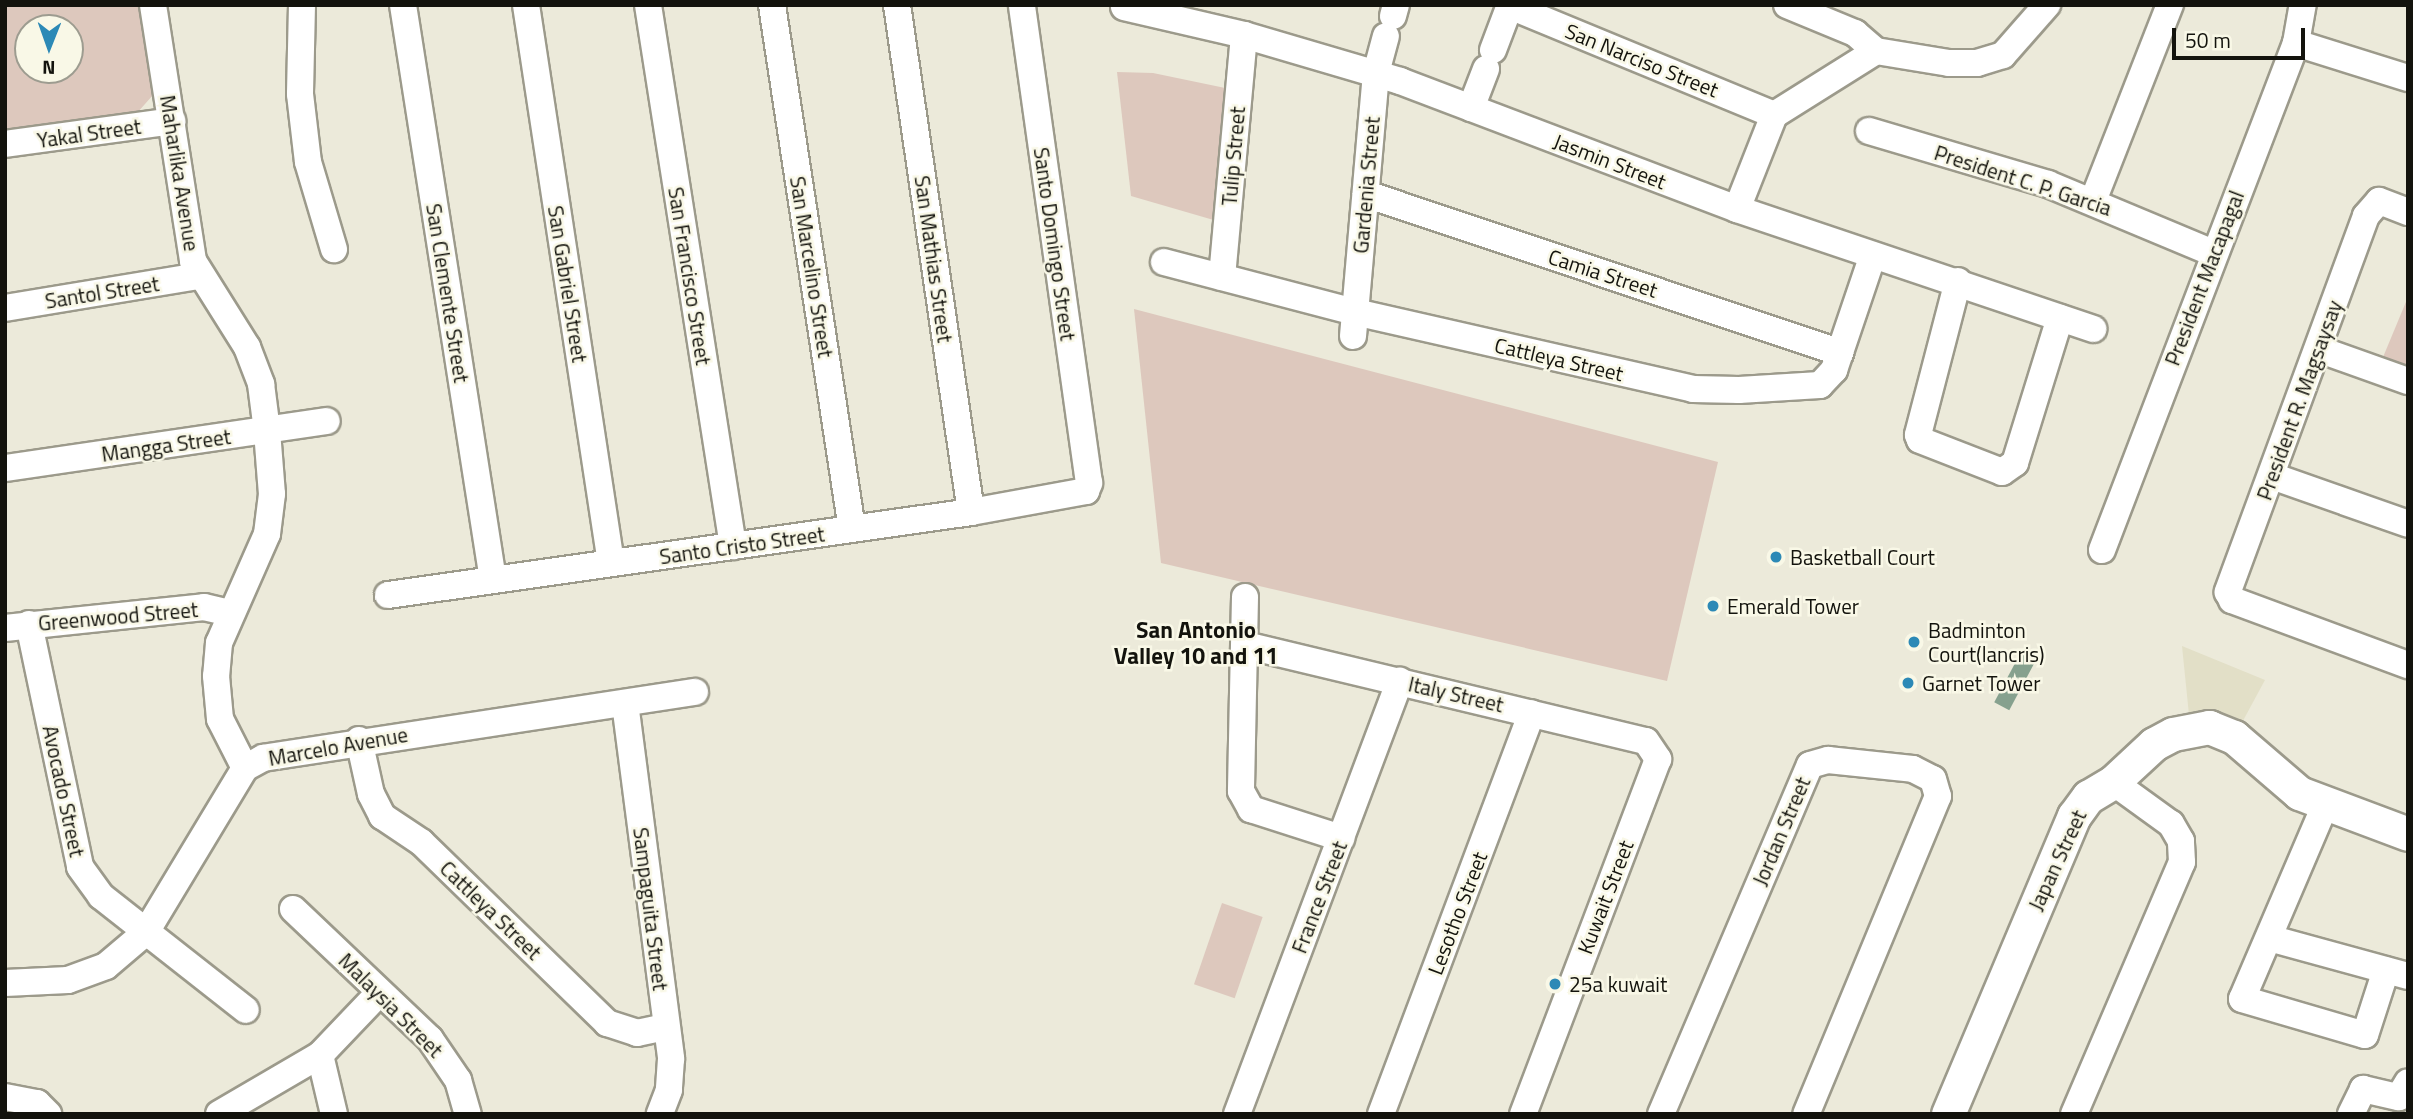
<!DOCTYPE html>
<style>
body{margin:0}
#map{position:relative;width:2413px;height:1119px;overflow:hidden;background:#eceada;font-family:"Titillium Web",sans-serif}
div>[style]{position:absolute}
.built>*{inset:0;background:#e2dfc7}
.green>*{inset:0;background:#ddc8bd;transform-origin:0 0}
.water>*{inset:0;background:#86a18e;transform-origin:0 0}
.roads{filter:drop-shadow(2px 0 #9c9a8b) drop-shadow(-2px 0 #9c9a8b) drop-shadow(0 2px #9c9a8b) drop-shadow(0 -2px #9c9a8b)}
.minor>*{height:26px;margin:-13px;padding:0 13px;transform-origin:13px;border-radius:13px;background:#fff}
.major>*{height:33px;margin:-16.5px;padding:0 16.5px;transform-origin:16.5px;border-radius:16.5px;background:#fff}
.dots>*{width:19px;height:19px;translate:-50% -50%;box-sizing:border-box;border:4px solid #f9f8e7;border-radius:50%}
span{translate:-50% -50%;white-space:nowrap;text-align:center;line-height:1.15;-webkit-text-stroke:5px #f9f8e7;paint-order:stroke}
.street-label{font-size:21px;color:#13130d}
.poi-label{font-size:21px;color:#13130d}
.left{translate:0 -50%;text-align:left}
.neighbourhood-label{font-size:23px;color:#13130d;font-weight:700}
.frame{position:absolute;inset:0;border:7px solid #13130d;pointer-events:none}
.north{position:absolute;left:14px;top:14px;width:70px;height:70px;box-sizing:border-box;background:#f9f8e7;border:2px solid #9d9c90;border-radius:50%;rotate:181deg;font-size:19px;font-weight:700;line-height:28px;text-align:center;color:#13130d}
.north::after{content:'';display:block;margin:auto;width:24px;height:32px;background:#2c89b6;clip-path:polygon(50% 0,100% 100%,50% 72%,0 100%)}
.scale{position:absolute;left:2172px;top:28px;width:133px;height:32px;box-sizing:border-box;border:4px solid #13130d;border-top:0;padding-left:9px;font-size:21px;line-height:24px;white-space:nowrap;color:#13130d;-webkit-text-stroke:5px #f9f8e7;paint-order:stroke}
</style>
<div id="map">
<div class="built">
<div style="clip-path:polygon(2182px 646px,2265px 680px,2238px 730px,2189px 715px)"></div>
</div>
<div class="green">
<div style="clip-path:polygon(evenodd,5px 5px,139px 5px,153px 95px,137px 113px,5px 133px,5px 5px,28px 28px,70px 28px,70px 70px,28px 70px,28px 28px)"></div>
<div style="clip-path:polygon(1117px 72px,1153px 73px,1230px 89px,1217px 221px,1131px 196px)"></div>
<div style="clip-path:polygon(2408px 297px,2408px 372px,2381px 362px)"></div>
<div style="clip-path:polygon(1134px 309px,1718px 462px,1667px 681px,1161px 563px)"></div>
<div style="left:1222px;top:903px;width:43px;height:86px;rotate:19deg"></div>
</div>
<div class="water">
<div style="left:2021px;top:652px;width:17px;height:57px;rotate:28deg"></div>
</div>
<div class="roads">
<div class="minor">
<div style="left:153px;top:5px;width:259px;rotate:81.1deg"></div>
<div style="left:193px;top:261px;width:102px;rotate:57.9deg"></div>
<div style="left:247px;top:347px;width:40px;rotate:69deg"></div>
<div style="left:261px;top:384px;width:47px;rotate:82.7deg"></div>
<div style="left:267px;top:431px;width:63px;rotate:85.5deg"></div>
<div style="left:272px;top:494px;width:40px;rotate:97.1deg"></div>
<div style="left:267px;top:534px;width:119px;rotate:113.8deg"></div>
<div style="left:219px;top:643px;width:33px;rotate:95deg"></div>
<div style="left:216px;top:676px;width:43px;rotate:84.7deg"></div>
<div style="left:220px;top:719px;width:55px;rotate:63deg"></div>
<div style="left:302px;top:5px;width:89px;rotate:91.3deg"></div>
<div style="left:300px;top:94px;width:68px;rotate:83.3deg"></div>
<div style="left:308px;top:162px;width:91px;rotate:73.4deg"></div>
<div style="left:403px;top:5px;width:582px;rotate:81.1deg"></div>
<div style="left:526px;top:5px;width:564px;rotate:81.34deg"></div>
<div style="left:648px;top:5px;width:548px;rotate:81.07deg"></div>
<div style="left:772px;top:5px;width:530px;rotate:81.32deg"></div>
<div style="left:897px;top:5px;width:512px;rotate:81.7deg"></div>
<div style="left:1787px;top:5px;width:74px;rotate:22.4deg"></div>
<div style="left:1855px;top:33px;width:28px;rotate:41deg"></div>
<div style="left:1510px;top:6px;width:286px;rotate:22.4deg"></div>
<div style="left:1124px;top:7px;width:123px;rotate:13.1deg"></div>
<div style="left:1244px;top:35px;width:163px;rotate:16.4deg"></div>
<div style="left:1400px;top:81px;width:360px;rotate:20.8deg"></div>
<div style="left:1737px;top:209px;width:376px;rotate:18.6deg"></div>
<div style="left:1393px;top:16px;width:11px;rotate:-75deg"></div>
<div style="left:2296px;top:43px;width:117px;rotate:17.4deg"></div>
<div style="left:1493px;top:50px;width:48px;rotate:-69.3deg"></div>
<div style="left:1471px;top:108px;width:42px;rotate:-69deg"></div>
<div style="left:1869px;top:131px;width:187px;rotate:16.5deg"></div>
<div style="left:2048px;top:184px;width:179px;rotate:22.7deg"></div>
<div style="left:5px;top:144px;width:169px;rotate:-7.8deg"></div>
<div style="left:1366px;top:194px;width:500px;rotate:18.5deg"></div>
<div style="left:2093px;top:201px;width:211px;rotate:-68.6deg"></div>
<div style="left:1737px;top:209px;width:101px;rotate:-68.5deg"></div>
<div style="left:1774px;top:115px;width:120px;rotate:-32.1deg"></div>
<div style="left:1876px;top:51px;width:74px;rotate:9.3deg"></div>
<div style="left:1949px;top:63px;width:28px"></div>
<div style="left:1977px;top:63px;width:27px;rotate:-17deg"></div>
<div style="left:2003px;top:55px;width:67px;rotate:-48.7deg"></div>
<div style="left:2408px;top:212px;width:31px;rotate:-159deg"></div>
<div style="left:2379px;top:201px;width:20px;rotate:131deg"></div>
<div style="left:2366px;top:216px;width:401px;rotate:110.2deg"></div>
<div style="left:2228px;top:592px;width:9px;rotate:63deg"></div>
<div style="left:2232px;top:600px;width:188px;rotate:20.3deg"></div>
<div style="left:1164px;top:262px;width:197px;rotate:14.7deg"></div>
<div style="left:1355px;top:312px;width:347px;rotate:12.8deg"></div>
<div style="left:1693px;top:389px;width:46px;rotate:1.2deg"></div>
<div style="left:1739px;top:390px;width:81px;rotate:-3.5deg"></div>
<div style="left:1820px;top:385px;width:21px;rotate:-47deg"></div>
<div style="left:1834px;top:370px;width:121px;rotate:-71.3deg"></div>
<div style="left:1222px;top:277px;width:243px;rotate:-84.8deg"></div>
<div style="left:1958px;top:281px;width:159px;rotate:104.6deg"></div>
<div style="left:1918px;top:435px;width:5px;rotate:68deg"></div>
<div style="left:1920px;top:440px;width:88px;rotate:21.3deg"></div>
<div style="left:2002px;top:472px;width:16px;rotate:-35deg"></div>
<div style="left:2015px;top:463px;width:152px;rotate:-72.8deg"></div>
<div style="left:5px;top:308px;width:197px;rotate:-9.4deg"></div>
<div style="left:1353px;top:336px;width:264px;rotate:-85deg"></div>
<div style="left:1376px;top:73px;width:38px;rotate:-75deg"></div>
<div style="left:2318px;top:349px;width:96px;rotate:19.6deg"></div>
<div style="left:5px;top:468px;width:325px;rotate:-8.3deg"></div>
<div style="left:2272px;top:476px;width:144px;rotate:19.4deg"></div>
<div style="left:2102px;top:550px;width:543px;rotate:-69.06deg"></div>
<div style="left:2296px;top:43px;width:39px;rotate:-80deg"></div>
<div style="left:388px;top:595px;width:589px;rotate:-8.1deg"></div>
<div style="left:971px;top:512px;width:117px;rotate:-10.3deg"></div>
<div style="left:1086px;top:491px;width:9px;rotate:-69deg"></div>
<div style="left:1089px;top:483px;width:483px;rotate:-98deg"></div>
<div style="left:1245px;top:597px;width:194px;rotate:91.2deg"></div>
<div style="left:1241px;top:791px;width:21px;rotate:61deg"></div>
<div style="left:1251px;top:809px;width:95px;rotate:17.9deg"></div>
<div style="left:29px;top:624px;width:248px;rotate:78.1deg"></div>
<div style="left:80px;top:867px;width:36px;rotate:54deg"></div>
<div style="left:101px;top:896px;width:184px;rotate:38.2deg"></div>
<div style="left:5px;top:628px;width:200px;rotate:-6deg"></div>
<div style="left:204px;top:607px;width:27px;rotate:13deg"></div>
<div style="left:1245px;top:645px;width:412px;rotate:13.5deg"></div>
<div style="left:1646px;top:741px;width:22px;rotate:56deg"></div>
<div style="left:1658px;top:759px;width:380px;rotate:110.8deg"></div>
<div style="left:625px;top:703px;width:359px;rotate:82.6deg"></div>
<div style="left:671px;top:1059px;width:31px;rotate:94deg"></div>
<div style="left:669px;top:1090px;width:26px;rotate:111deg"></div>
<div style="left:359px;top:740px;width:55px;rotate:77.5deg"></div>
<div style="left:371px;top:794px;width:25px;rotate:63deg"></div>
<div style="left:382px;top:816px;width:47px;rotate:33.7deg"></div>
<div style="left:421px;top:842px;width:260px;rotate:44.2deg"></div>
<div style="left:607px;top:1023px;width:32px;rotate:18deg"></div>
<div style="left:637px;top:1033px;width:30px;rotate:-12deg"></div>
<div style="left:2326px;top:803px;width:213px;rotate:113.2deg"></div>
<div style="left:2242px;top:999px;width:128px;rotate:16.3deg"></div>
<div style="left:2365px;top:1035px;width:68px;rotate:-72.1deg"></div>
<div style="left:293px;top:909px;width:189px;rotate:43.5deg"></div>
<div style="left:430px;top:1039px;width:50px;rotate:55.7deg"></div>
<div style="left:458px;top:1080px;width:35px;rotate:74deg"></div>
<div style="left:2269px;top:938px;width:144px;rotate:15.3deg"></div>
<div style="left:5px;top:983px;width:63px;rotate:-2.7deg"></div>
<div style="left:68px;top:980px;width:40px;rotate:-20.2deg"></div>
<div style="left:106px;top:966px;width:52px;rotate:-40.4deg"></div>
<div style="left:146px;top:932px;width:192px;rotate:-58.9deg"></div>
<div style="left:245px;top:768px;width:21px;rotate:-29deg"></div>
<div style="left:263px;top:758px;width:437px;rotate:-8.7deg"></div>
<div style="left:320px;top:1055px;width:61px;rotate:76.7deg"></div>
<div style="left:5px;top:1097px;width:33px;rotate:11deg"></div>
<div style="left:37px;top:1103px;width:16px;rotate:45deg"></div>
<div style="left:219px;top:1114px;width:117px;rotate:-30.3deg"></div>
<div style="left:320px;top:1055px;width:86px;rotate:-46.4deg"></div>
<div style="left:1237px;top:1114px;width:463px;rotate:-69.4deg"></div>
<div style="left:1381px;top:1114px;width:428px;rotate:-69.4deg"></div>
<div style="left:1661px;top:1114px;width:379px;rotate:-66.9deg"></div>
<div style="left:1810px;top:765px;width:19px;rotate:-16deg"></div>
<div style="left:1828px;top:760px;width:85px;rotate:6deg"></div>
<div style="left:1913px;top:769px;width:22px;rotate:27deg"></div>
<div style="left:1933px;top:779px;width:18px;rotate:74deg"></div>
<div style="left:1938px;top:796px;width:344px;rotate:112.5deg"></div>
<div style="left:2074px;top:1114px;width:274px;rotate:-66.8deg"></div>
<div style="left:2182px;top:862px;width:21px;rotate:-93deg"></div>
<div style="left:2181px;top:841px;width:20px;rotate:-120deg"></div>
<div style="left:2171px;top:824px;width:72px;rotate:-144.1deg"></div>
<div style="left:2351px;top:1114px;width:28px;rotate:-64deg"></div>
<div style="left:2363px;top:1089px;width:37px;rotate:13deg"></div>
<div style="left:2399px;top:1097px;width:17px;rotate:-59deg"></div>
</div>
<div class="major">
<div style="left:1948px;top:1114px;width:324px;rotate:-67.1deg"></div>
<div style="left:2074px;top:816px;width:24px;rotate:-54deg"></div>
<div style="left:2088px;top:797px;width:29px;rotate:-31deg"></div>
<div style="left:2113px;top:782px;width:56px;rotate:-42.8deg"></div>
<div style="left:2154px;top:744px;width:21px;rotate:-28deg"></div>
<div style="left:2173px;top:734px;width:37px;rotate:-11deg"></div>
<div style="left:2209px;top:727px;width:27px;rotate:22deg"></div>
<div style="left:2234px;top:737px;width:86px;rotate:40.7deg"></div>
<div style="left:2299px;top:793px;width:116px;rotate:20.6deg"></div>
</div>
</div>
<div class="dots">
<div style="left:1776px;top:557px;background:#2c89b6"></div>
<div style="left:1713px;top:606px;background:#2c89b6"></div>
<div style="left:1914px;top:642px;background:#2c89b6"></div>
<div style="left:1908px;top:683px;background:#2c89b6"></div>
<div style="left:1555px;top:984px;background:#2c89b6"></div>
</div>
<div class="street-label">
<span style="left:1642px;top:60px;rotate:22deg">San Narciso Street</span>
<span style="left:89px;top:133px;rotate:-8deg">Yakal Street</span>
<span style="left:1233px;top:156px;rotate:-85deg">Tulip Street</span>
<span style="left:1610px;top:161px;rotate:21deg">Jasmin Street</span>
<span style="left:180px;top:173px;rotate:81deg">Maharlika Avenue</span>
<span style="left:2023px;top:180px;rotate:18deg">President C. P. Garcia</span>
<span style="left:1366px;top:185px;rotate:-85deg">Gardenia Street</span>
<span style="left:1055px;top:244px;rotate:82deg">Santo Domingo Street</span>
<span style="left:934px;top:259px;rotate:82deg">San Mathias Street</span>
<span style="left:812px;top:267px;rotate:81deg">San Marcelino Street</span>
<span style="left:1603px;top:273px;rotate:18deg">Camia Street</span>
<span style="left:690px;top:276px;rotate:81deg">San Francisco Street</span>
<span style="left:2204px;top:278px;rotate:-69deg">President Macapagal</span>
<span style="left:568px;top:284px;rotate:81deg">San Gabriel Street</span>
<span style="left:102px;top:292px;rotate:-9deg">Santol Street</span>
<span style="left:448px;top:293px;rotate:81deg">San Clemente Street</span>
<span style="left:1559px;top:359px;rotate:13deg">Cattleya Street</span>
<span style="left:2299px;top:400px;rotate:-70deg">President R. Magsaysay</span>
<span style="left:166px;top:445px;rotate:-8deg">Mangga Street</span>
<span style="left:742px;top:545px;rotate:-8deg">Santo Cristo Street</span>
<span style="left:118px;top:616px;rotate:-5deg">Greenwood Street</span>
<span style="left:1456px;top:694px;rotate:13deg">Italy Street</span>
<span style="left:338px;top:746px;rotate:-10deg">Marcelo Avenue</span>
<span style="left:64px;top:791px;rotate:78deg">Avocado Street</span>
<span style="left:1781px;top:831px;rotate:-67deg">Jordan Street</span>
<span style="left:2057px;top:860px;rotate:-65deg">Japan Street</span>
<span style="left:1319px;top:897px;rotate:-69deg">France Street</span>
<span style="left:1605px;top:897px;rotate:-69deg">Kuwait Street</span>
<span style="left:651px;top:909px;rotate:83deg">Sampaguita Street</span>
<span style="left:491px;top:910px;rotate:44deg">Cattleya Street</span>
<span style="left:1457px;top:913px;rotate:-69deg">Lesotho Street</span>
<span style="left:391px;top:1005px;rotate:45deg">Malaysia Street</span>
</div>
<div class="poi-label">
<span class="left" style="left:1790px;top:557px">Basketball Court</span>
<span class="left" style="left:1727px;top:606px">Emerald Tower</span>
<span class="left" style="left:1928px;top:642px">Badminton<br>Court(lancris)</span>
<span class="left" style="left:1922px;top:683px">Garnet Tower</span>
<span class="left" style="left:1569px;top:984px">25a kuwait</span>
</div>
<div class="neighbourhood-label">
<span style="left:1196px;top:643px">San Antonio<br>Valley 10 and 11</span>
</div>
<div class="frame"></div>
<div class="north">N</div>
<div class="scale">50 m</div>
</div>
